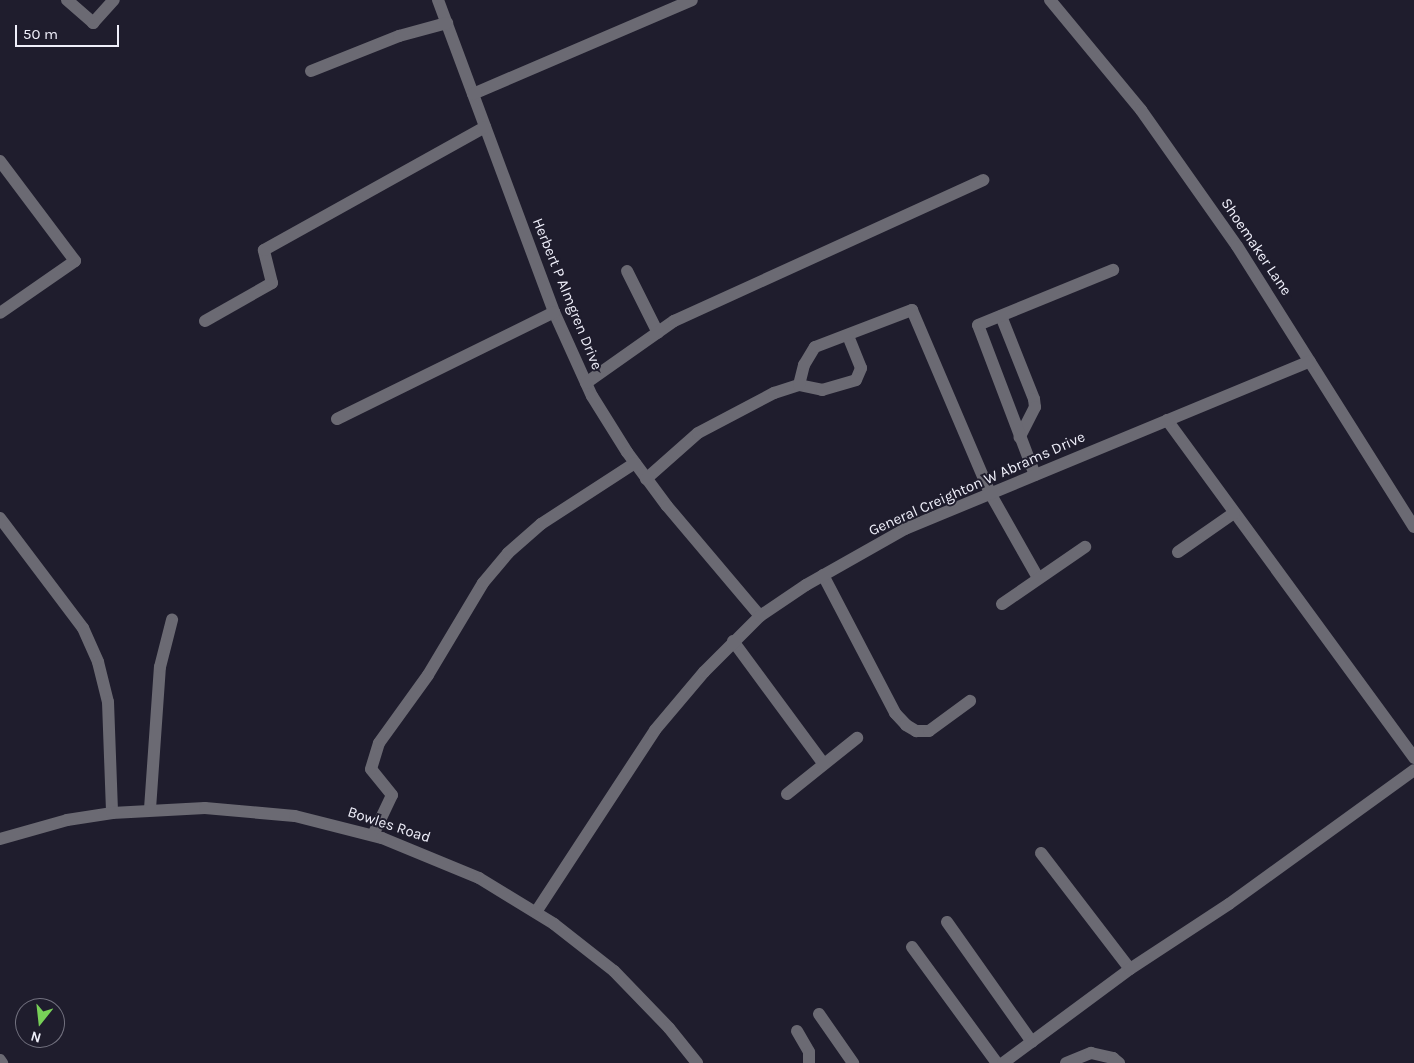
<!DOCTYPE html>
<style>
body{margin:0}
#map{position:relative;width:1414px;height:1063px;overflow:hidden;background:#1f1d2d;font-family:Karla,sans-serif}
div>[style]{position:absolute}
.minor>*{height:12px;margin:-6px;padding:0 6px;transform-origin:6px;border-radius:6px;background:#6b6a73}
span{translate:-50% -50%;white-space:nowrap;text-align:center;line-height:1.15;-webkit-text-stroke:4px #1f1d2d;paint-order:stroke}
.street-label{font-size:15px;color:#efeffa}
.north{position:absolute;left:15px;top:998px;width:50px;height:50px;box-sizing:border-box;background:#1f1d2d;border:1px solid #72717f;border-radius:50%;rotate:196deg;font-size:14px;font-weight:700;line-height:20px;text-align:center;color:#efeffa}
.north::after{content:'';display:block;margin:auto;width:18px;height:22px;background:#78d158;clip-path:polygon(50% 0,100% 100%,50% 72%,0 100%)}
.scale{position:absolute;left:15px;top:25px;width:104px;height:22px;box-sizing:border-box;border:2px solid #efeffa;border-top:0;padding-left:6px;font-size:15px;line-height:18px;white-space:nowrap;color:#efeffa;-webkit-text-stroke:4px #1f1d2d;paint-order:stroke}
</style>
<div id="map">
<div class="minor">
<div style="left:67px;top:0;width:35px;rotate:41deg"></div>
<div style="left:93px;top:23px;width:31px;rotate:-48deg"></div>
<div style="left:438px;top:0;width:333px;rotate:69.6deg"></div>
<div style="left:554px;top:312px;width:92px;rotate:65.7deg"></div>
<div style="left:592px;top:396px;width:66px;rotate:58deg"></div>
<div style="left:627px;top:452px;width:67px;rotate:53.5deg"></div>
<div style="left:667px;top:506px;width:144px;rotate:49.8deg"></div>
<div style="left:1050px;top:0;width:143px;rotate:50.4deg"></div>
<div style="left:1141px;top:110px;width:166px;rotate:54.8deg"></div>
<div style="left:1237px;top:246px;width:332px;rotate:57.8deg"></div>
<div style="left:311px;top:71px;width:95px;rotate:-21.7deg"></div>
<div style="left:399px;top:36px;width:50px;rotate:-15.2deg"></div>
<div style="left:473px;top:94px;width:238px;rotate:-23.2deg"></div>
<div style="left:0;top:161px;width:125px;rotate:53.1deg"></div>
<div style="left:75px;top:261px;width:91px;rotate:145.3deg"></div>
<div style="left:627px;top:271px;width:69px;rotate:63.4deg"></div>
<div style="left:1001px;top:316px;width:89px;rotate:68.3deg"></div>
<div style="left:1034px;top:399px;width:8px;rotate:83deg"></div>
<div style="left:1035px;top:407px;width:34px;rotate:117deg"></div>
<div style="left:205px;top:321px;width:77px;rotate:-29.6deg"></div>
<div style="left:272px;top:283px;width:34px;rotate:-104deg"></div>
<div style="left:264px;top:250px;width:253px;rotate:-29.1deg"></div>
<div style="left:586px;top:383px;width:108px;rotate:-35.2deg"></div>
<div style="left:674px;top:321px;width:340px;rotate:-24.5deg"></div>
<div style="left:799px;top:385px;width:24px;rotate:12deg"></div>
<div style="left:822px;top:390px;width:35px;rotate:-16deg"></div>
<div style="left:856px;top:380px;width:13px;rotate:-67deg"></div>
<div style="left:861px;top:368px;width:35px;rotate:-112deg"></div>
<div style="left:337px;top:419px;width:242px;rotate:-26.2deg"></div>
<div style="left:1167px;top:420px;width:419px;rotate:53.8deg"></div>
<div style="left:1035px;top:475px;width:160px;rotate:-110.8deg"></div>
<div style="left:978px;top:325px;width:146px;rotate:-22.2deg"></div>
<div style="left:646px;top:479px;width:69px;rotate:-41.5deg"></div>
<div style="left:698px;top:433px;width:86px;rotate:-27.8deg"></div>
<div style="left:774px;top:393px;width:26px;rotate:-18deg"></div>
<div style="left:799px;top:385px;width:21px;rotate:-76deg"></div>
<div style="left:804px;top:365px;width:21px;rotate:-59deg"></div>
<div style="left:815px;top:347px;width:104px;rotate:-20.9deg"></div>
<div style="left:912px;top:310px;width:199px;rotate:66.9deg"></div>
<div style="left:990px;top:493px;width:98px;rotate:60.5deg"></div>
<div style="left:0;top:518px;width:138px;rotate:53deg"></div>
<div style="left:83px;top:628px;width:37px;rotate:66deg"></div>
<div style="left:98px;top:662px;width:41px;rotate:76deg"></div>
<div style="left:108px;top:702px;width:111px;rotate:87.9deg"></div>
<div style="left:1178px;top:552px;width:68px;rotate:-34.9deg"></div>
<div style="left:823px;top:575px;width:156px;rotate:62.4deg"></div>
<div style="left:895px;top:713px;width:16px;rotate:47deg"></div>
<div style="left:906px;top:725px;width:12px;rotate:31deg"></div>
<div style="left:916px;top:731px;width:13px"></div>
<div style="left:929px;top:731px;width:51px;rotate:-36.2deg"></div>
<div style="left:1002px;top:604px;width:101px;rotate:-34.5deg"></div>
<div style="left:733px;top:641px;width:152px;rotate:53.6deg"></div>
<div style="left:787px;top:794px;width:90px;rotate:-38.7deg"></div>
<div style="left:150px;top:809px;width:142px;rotate:-86deg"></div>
<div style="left:160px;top:667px;width:49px;rotate:-75.7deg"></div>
<div style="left:373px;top:835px;width:44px;rotate:-64.6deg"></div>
<div style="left:392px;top:795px;width:33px;rotate:-129deg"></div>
<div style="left:371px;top:769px;width:27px;rotate:-73deg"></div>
<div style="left:379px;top:743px;width:84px;rotate:-54.2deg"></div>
<div style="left:428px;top:675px;width:107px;rotate:-59.1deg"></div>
<div style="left:483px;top:583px;width:39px;rotate:-50deg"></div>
<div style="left:508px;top:553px;width:44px;rotate:-41.3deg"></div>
<div style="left:541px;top:524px;width:112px;rotate:-33deg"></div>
<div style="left:0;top:839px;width:70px;rotate:-15.8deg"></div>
<div style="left:67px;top:820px;width:46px;rotate:-8.8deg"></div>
<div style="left:112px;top:813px;width:93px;rotate:-3.1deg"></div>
<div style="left:205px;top:808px;width:90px;rotate:5.1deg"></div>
<div style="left:295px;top:816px;width:90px;rotate:14.2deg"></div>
<div style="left:382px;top:838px;width:105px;rotate:22.4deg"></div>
<div style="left:479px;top:878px;width:88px;rotate:31.5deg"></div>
<div style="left:554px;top:924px;width:76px;rotate:38.1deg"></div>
<div style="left:614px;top:971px;width:79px;rotate:46deg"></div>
<div style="left:669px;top:1028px;width:45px;rotate:51.3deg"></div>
<div style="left:1041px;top:853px;width:146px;rotate:52.5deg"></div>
<div style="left:536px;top:912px;width:217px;rotate:-56.8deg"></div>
<div style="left:655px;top:730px;width:76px;rotate:-49.8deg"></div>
<div style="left:704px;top:672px;width:79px;rotate:-45deg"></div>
<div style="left:760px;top:616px;width:55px;rotate:-34deg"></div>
<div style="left:806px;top:585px;width:114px;rotate:-29.5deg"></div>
<div style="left:905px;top:529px;width:438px;rotate:-22.5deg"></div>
<div style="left:947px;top:922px;width:147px;rotate:54.7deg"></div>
<div style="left:912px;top:947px;width:144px;rotate:53.8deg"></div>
<div style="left:819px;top:1014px;width:60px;rotate:55.2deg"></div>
<div style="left:797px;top:1031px;width:24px;rotate:60deg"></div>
<div style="left:809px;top:1052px;width:11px;rotate:90deg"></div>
<div style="left:0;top:1060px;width:4px;rotate:56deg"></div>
<div style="left:1003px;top:1063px;width:158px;rotate:-36.5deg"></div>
<div style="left:1130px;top:969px;width:118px;rotate:-33.3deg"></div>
<div style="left:1229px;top:904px;width:228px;rotate:-35.9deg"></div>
<div style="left:1066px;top:1063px;width:27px;rotate:-22deg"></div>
<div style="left:1091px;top:1053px;width:23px;rotate:13deg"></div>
<div style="left:1113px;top:1058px;width:8px;rotate:40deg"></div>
</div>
<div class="street-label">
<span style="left:1256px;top:247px;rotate:56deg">Shoemaker Lane</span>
<span style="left:567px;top:294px;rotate:68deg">Herbert P Almgren Drive</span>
<span style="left:977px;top:484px;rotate:-24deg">General Creighton W Abrams Drive</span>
<span style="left:389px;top:825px;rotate:18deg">Bowles Road</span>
</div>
<div class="north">N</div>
<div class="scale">50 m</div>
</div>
